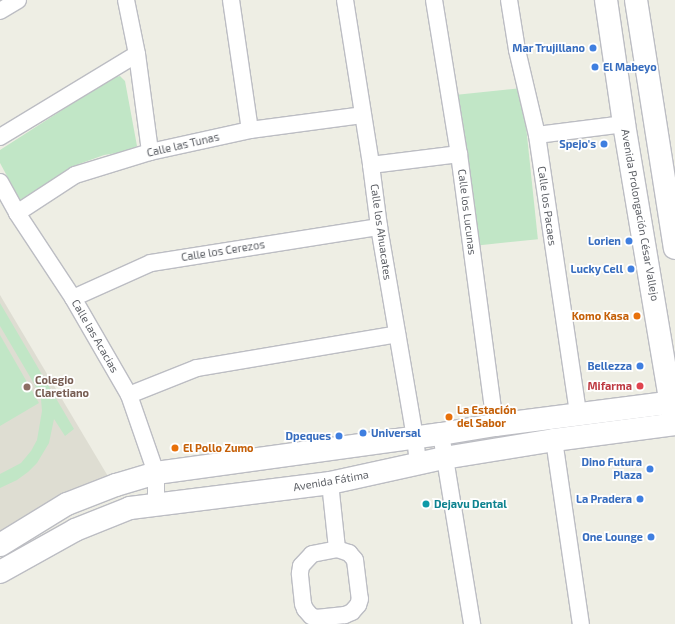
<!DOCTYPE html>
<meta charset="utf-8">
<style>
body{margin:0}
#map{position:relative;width:675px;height:624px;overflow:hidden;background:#eeeee4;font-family:"Exo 2",sans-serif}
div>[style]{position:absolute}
.education>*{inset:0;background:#deddd2}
.green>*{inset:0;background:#c1e6c6;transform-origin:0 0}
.roads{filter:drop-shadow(1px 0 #bcbdc3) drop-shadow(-1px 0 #bcbdc3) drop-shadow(0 1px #bcbdc3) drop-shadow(0 -1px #bcbdc3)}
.street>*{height:16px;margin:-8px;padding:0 8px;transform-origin:8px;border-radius:8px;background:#fff}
.secondary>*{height:22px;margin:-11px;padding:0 11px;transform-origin:11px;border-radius:11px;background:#fff}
.dots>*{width:11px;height:11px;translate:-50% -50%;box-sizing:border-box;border:2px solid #fff;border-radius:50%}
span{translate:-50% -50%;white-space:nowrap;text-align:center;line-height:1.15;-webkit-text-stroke:3.5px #fff;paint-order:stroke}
.shop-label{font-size:11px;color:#366cbe;font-weight:700}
.right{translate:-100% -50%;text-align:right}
.left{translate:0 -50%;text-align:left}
.street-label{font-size:11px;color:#5c5f65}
.food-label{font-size:11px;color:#c56008;font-weight:700}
.education-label{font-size:11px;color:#785e54;font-weight:700}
.health-label{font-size:11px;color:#be3a42;font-weight:700}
.culture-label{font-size:11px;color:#0d838f;font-weight:700}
</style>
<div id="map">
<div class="education">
<div style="clip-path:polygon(0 295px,109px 478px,0 538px)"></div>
</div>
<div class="green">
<div style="clip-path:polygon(120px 76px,125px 81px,137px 146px,130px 151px,104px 155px,79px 164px,20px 200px,0 163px,0 150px,112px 78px)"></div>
<div style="left:522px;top:88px;width:152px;height:70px;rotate:84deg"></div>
<div style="clip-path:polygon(0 303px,74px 429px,65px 436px,54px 419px,49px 443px,37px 463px,28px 472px,17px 480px,0 488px,0 474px,21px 463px,31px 451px,37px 440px,42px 411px,41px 399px,36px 387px,0 326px)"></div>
<div style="clip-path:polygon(0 335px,39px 403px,0 426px)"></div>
</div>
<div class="roads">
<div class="street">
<div style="left:126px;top:0;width:55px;rotate:78.5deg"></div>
<div style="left:137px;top:54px;width:99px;rotate:82.4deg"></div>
<div style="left:231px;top:0;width:131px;rotate:81.7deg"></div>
<div style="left:345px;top:0;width:167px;rotate:81deg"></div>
<div style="left:371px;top:165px;width:63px;rotate:82.6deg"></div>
<div style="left:379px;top:227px;width:214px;rotate:80.3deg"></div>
<div style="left:415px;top:438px;width:26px;rotate:83deg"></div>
<div style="left:434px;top:0;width:156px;rotate:80.8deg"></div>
<div style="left:459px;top:154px;width:273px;rotate:82.4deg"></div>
<div style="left:509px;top:0;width:51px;rotate:80.9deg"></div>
<div style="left:517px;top:50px;width:87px;rotate:76.8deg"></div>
<div style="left:537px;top:135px;width:282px;rotate:81.6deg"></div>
<div style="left:0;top:11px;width:21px;rotate:-31deg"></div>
<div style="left:537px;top:135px;width:88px;rotate:-7.2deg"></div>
<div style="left:0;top:137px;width:160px;rotate:-31.2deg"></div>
<div style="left:371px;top:165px;width:89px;rotate:-7.1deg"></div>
<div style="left:0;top:182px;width:35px;rotate:61deg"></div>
<div style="left:17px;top:213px;width:102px;rotate:56.6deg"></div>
<div style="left:73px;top:298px;width:112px;rotate:60deg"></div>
<div style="left:129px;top:395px;width:83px;rotate:70.9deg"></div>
<div style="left:156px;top:473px;width:31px;rotate:90deg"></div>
<div style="left:17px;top:213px;width:69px;rotate:-33.2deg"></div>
<div style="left:75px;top:175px;width:78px;rotate:-17deg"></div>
<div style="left:150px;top:152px;width:102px;rotate:-12.4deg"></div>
<div style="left:250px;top:130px;width:113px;rotate:-7.6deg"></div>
<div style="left:73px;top:298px;width:85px;rotate:-24.2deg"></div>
<div style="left:151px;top:263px;width:231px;rotate:-9deg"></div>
<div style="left:129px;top:395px;width:73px;rotate:-21.7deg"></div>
<div style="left:197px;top:368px;width:203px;rotate:-9.6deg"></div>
<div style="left:441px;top:434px;width:193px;rotate:80.7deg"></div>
<div style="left:554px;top:440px;width:186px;rotate:81.7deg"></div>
<div style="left:330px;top:483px;width:66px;rotate:83.9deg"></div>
<div style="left:337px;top:549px;width:13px;rotate:18deg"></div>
<div style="left:349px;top:553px;width:9px;rotate:49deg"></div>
<div style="left:355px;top:560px;width:39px;rotate:83deg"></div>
<div style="left:360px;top:599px;width:6px;rotate:108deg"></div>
<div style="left:358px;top:605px;width:9px;rotate:131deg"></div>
<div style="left:352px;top:612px;width:8px;rotate:157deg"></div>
<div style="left:345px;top:615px;width:29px;rotate:174deg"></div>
<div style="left:316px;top:618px;width:5px;rotate:-158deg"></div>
<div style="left:311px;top:616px;width:9px;rotate:-131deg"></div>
<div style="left:305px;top:609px;width:5px;rotate:-112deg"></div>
<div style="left:303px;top:604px;width:31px;rotate:-96deg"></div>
<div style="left:300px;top:573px;width:7px;rotate:-82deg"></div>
<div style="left:301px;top:566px;width:16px;rotate:-47deg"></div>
<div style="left:312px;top:554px;width:25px;rotate:-11deg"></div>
</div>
<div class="secondary">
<div style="left:606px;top:0;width:125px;rotate:81.7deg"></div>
<div style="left:624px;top:124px;width:298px;rotate:80.5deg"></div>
<div style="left:636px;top:0;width:251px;rotate:81.1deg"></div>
<div style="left:0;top:545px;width:79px;rotate:-31.5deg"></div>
<div style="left:67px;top:504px;width:53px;rotate:-21.2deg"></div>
<div style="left:116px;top:485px;width:42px;rotate:-16.7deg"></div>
<div style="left:156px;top:473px;width:288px;rotate:-7.8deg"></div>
<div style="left:441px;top:434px;width:55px;rotate:-9.5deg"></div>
<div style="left:495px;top:425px;width:181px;rotate:-7.3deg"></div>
<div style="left:0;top:572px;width:86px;rotate:-29.2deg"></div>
<div style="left:75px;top:530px;width:59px;rotate:-21.8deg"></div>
<div style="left:130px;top:508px;width:202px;rotate:-7.1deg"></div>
<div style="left:330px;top:483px;width:117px;rotate:-12.4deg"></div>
<div style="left:444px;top:458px;width:111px;rotate:-9.3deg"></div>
<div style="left:554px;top:440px;width:122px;rotate:-7.5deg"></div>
</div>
</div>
<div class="dots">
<div style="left:593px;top:48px;background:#3f7fe0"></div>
<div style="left:595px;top:67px;background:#3f7fe0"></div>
<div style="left:604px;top:144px;background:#3f7fe0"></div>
<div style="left:629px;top:241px;background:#3f7fe0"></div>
<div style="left:631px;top:269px;background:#3f7fe0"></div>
<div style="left:637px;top:316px;background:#e8710a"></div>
<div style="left:640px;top:366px;background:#3f7fe0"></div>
<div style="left:640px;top:386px;background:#e0444e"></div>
<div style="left:27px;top:387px;background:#8d6e63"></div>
<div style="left:449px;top:417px;background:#e8710a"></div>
<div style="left:363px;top:433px;background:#3f7fe0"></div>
<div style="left:339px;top:436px;background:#3f7fe0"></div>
<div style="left:175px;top:448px;background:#e8710a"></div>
<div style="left:650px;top:469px;background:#3f7fe0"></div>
<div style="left:640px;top:499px;background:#3f7fe0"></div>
<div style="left:426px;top:504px;background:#0f9aa8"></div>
<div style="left:651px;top:537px;background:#3f7fe0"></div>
</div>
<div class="shop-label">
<span class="right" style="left:585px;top:48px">Mar Trujillano</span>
<span class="left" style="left:603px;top:67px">El Mabeyo</span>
<span class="right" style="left:596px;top:144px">Spejo's</span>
<span class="right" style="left:621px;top:241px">Lorien</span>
<span class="right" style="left:623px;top:269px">Lucky Cell</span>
<span class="right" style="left:632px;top:366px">Bellezza</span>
<span class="left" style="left:371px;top:433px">Universal</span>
<span class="right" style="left:331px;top:436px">Dpeques</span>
<span class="right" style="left:642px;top:469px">Dino Futura<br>Plaza</span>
<span class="right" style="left:632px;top:499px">La Pradera</span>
<span class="right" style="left:643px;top:537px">One Lounge</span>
</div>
<div class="street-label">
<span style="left:183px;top:145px;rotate:-13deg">Calle las Tunas</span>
<span style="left:547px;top:206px;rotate:82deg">Calle los Pacaes</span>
<span style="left:467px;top:212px;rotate:83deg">Calle los Lucunas</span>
<span style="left:640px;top:215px;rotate:80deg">Avenida Prolongación César Vallejo</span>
<span style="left:381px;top:232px;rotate:82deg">Calle los Ahuacates</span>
<span style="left:223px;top:251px;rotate:-9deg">Calle los Cerezos</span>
<span style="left:95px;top:336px;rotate:60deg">Calle las Acacias</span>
<span style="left:331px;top:481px;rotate:-10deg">Avenida Fátima</span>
</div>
<div class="food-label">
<span class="right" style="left:629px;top:316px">Komo Kasa</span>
<span class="left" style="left:457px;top:417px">La Estación<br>del Sabor</span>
<span class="left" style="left:183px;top:448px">El Pollo Zumo</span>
</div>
<div class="education-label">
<span class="left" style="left:35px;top:387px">Colegio<br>Claretiano</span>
</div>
<div class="health-label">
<span class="right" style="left:632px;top:386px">Mifarma</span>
</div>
<div class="culture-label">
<span class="left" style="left:434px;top:504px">Dejavu Dental</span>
</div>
</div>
